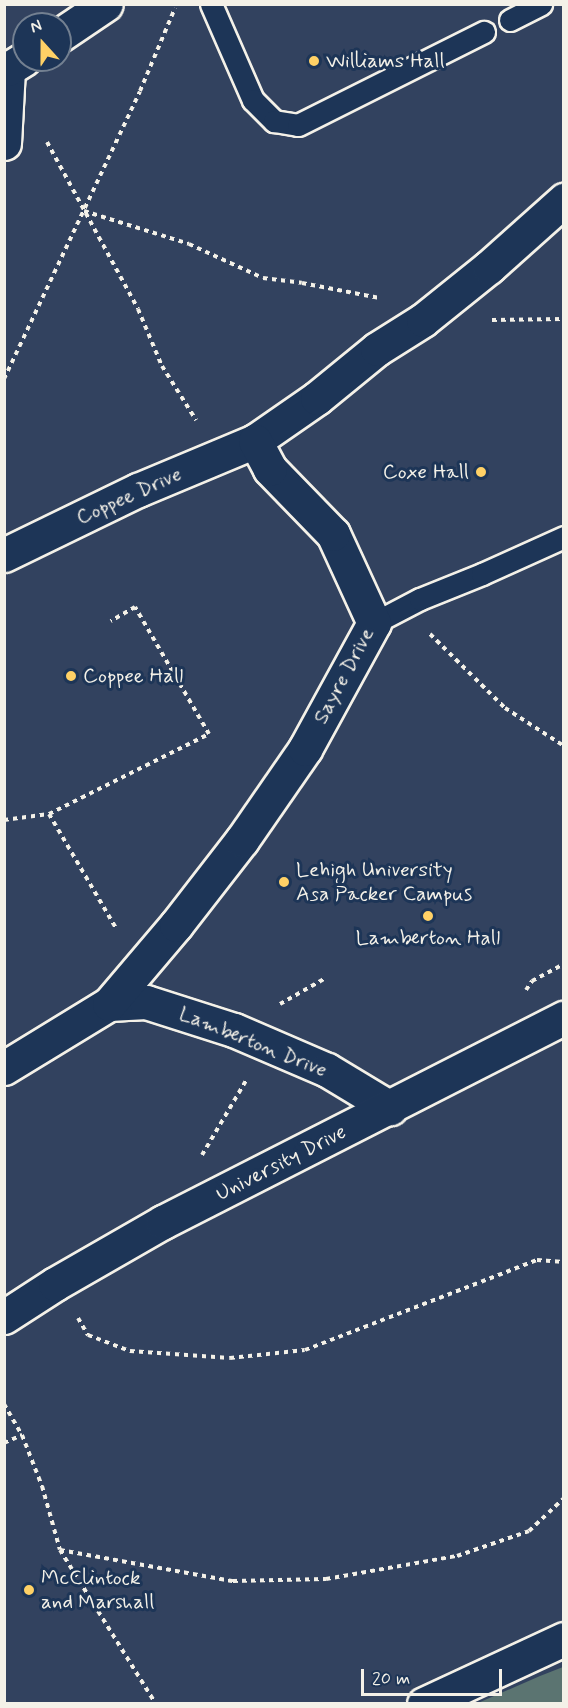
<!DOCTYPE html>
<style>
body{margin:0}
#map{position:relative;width:568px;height:1708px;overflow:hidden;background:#1d3557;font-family:Mynerve,sans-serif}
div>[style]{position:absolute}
.built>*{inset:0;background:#32425f}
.green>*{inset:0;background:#5b7471}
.path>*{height:4px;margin-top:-2px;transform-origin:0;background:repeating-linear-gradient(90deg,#f4f1e8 0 4.5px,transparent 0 9px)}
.roads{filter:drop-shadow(2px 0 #f4f1e8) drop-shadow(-2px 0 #f4f1e8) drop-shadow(0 2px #f4f1e8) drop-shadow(0 -2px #f4f1e8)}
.lane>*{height:21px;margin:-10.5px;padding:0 10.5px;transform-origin:10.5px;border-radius:10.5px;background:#1d3557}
.street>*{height:33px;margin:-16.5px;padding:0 16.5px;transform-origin:16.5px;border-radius:16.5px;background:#1d3557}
.dots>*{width:16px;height:16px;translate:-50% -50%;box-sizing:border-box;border:3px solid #1d3557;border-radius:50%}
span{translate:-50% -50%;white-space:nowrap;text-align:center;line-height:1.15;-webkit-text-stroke:6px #1d3557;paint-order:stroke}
.poi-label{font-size:21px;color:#f4f1e8}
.left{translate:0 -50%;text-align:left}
.right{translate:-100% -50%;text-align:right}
.street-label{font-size:21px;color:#f4f1e8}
.frame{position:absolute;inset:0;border:6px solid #f4f1e8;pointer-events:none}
.north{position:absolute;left:12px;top:12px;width:60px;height:60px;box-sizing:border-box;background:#1d3557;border:2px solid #738091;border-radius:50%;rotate:339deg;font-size:16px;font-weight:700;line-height:24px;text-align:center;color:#f4f1e8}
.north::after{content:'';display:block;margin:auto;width:21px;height:27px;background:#ffd166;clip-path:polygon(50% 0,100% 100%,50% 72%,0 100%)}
.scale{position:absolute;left:361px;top:1669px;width:141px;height:27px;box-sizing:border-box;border:3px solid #f4f1e8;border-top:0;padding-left:8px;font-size:18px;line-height:21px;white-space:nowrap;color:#f4f1e8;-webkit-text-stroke:4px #1d3557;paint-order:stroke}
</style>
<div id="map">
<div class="built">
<div style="clip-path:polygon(evenodd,5px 5px,563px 5px,563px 1703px,5px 1703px,5px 5px,24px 24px,60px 24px,60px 60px,24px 60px,24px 24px)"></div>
</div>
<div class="green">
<div style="clip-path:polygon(563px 1667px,563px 1703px,478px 1703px,540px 1676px)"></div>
</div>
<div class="path">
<div style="left:47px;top:142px;width:190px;rotate:61.4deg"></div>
<div style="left:138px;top:309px;width:62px;rotate:67.2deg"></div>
<div style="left:162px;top:366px;width:64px;rotate:57.8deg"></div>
<div style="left:84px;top:211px;width:110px;rotate:17.4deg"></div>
<div style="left:189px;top:244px;width:81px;rotate:24.7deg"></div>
<div style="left:263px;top:278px;width:39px;rotate:7deg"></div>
<div style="left:302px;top:283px;width:79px;rotate:10.9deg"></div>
<div style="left:492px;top:320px;width:72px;rotate:-0.8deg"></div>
<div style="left:4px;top:379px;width:318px;rotate:-64.7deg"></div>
<div style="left:140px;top:91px;width:90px;rotate:-67.1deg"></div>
<div style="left:430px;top:634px;width:105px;rotate:44.6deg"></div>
<div style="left:505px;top:708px;width:70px;rotate:32.8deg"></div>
<div style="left:49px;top:814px;width:134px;rotate:59.6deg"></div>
<div style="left:4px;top:820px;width:45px;rotate:-7.6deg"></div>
<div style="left:49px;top:814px;width:179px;rotate:-26.6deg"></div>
<div style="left:209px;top:734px;width:147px;rotate:-120.2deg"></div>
<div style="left:135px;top:607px;width:28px;rotate:150deg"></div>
<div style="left:526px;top:990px;width:11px;rotate:-56deg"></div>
<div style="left:532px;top:981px;width:36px;rotate:-28deg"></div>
<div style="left:280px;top:1004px;width:51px;rotate:-29.6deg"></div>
<div style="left:202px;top:1155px;width:88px;rotate:-59.4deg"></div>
<div style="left:78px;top:1318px;width:20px;rotate:60deg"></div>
<div style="left:88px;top:1335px;width:45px;rotate:20.9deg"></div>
<div style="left:130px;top:1351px;width:100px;rotate:4deg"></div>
<div style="left:230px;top:1358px;width:75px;rotate:-6.1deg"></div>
<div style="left:305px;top:1350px;width:249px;rotate:-21.2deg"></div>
<div style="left:537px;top:1260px;width:27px;rotate:4deg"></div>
<div style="left:4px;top:1404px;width:36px;rotate:60deg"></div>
<div style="left:22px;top:1435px;width:55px;rotate:68.6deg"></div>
<div style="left:42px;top:1486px;width:66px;rotate:74.3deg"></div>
<div style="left:60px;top:1550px;width:181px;rotate:58.1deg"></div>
<div style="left:4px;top:1443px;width:20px;rotate:-24deg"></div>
<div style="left:60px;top:1550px;width:176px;rotate:10.2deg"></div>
<div style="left:233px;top:1581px;width:93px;rotate:-1.2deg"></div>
<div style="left:326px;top:1579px;width:133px;rotate:-10deg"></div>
<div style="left:457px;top:1556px;width:76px;rotate:-19.1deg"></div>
<div style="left:529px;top:1531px;width:48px;rotate:-43.3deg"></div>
</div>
<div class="roads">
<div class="lane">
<div style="left:211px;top:4px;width:105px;rotate:66.4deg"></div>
<div style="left:253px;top:100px;width:30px;rotate:45deg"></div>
<div style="left:274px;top:121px;width:24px;rotate:9deg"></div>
<div style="left:298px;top:125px;width:208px;rotate:-26.6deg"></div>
<div style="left:510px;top:20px;width:35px;rotate:-27deg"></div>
<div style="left:374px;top:623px;width:52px;rotate:-27.6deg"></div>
<div style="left:420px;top:599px;width:67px;rotate:-22deg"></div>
<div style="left:482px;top:574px;width:90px;rotate:-24.3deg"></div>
</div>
<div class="street">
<div style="left:60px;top:35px;width:55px;rotate:-34deg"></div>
<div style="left:4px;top:143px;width:74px;rotate:-86.9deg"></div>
<div style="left:8px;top:69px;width:19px;rotate:-32deg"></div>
<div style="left:4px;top:555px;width:149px;rotate:-25.9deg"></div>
<div style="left:138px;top:490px;width:127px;rotate:-22.7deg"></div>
<div style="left:255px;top:441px;width:75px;rotate:-34.7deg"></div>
<div style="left:317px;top:398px;width:77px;rotate:-39.2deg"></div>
<div style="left:377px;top:349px;width:54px;rotate:-32.2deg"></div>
<div style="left:423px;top:320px;width:85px;rotate:-38.8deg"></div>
<div style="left:489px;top:267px;width:101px;rotate:-41.8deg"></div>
<div style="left:109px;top:1004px;width:37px;rotate:-3deg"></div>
<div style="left:146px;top:1002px;width:92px;rotate:17.7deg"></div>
<div style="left:234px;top:1030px;width:101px;rotate:23.3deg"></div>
<div style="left:327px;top:1070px;width:74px;rotate:31.1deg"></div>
<div style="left:4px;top:1068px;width:123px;rotate:-31.4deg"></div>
<div style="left:109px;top:1004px;width:104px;rotate:-49.7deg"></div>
<div style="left:176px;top:925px;width:108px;rotate:-52.2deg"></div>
<div style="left:242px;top:840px;width:111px;rotate:-55.3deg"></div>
<div style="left:305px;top:749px;width:144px;rotate:-61.3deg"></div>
<div style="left:374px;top:623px;width:98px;rotate:-114.7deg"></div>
<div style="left:333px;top:534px;width:91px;rotate:-134.1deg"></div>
<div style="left:270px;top:469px;width:32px;rotate:-118deg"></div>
<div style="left:4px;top:1317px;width:61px;rotate:-32.9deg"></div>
<div style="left:55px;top:1284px;width:125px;rotate:-29.9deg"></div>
<div style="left:163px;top:1222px;width:450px;rotate:-27deg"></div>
<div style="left:424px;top:1704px;width:154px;rotate:-24.9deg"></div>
</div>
</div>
<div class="dots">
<div style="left:314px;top:61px;background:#ffd166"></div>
<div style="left:481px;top:472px;background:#ffd166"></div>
<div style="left:71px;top:676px;background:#ffd166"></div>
<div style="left:284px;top:882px;background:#ffd166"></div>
<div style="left:428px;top:916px;background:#ffd166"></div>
<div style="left:29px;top:1590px;background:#ffd166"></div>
</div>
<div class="poi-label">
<span class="left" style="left:326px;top:61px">Williams Hall</span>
<span class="right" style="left:469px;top:472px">Coxe Hall</span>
<span class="left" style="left:83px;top:676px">Coppee Hall</span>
<span class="left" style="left:296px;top:882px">Lehigh University<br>Asa Packer Campus</span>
<span style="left:428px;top:938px">Lamberton Hall</span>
<span class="left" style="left:41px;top:1590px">McClintock<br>and Marshall</span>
</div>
<div class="street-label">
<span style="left:129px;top:496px;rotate:-24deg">Coppee Drive</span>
<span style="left:344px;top:676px;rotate:-62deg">Sayre Drive</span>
<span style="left:253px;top:1042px;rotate:22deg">Lamberton Drive</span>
<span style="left:281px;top:1163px;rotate:-27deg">University Drive</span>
</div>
<div class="frame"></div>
<div class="north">N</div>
<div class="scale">20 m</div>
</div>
